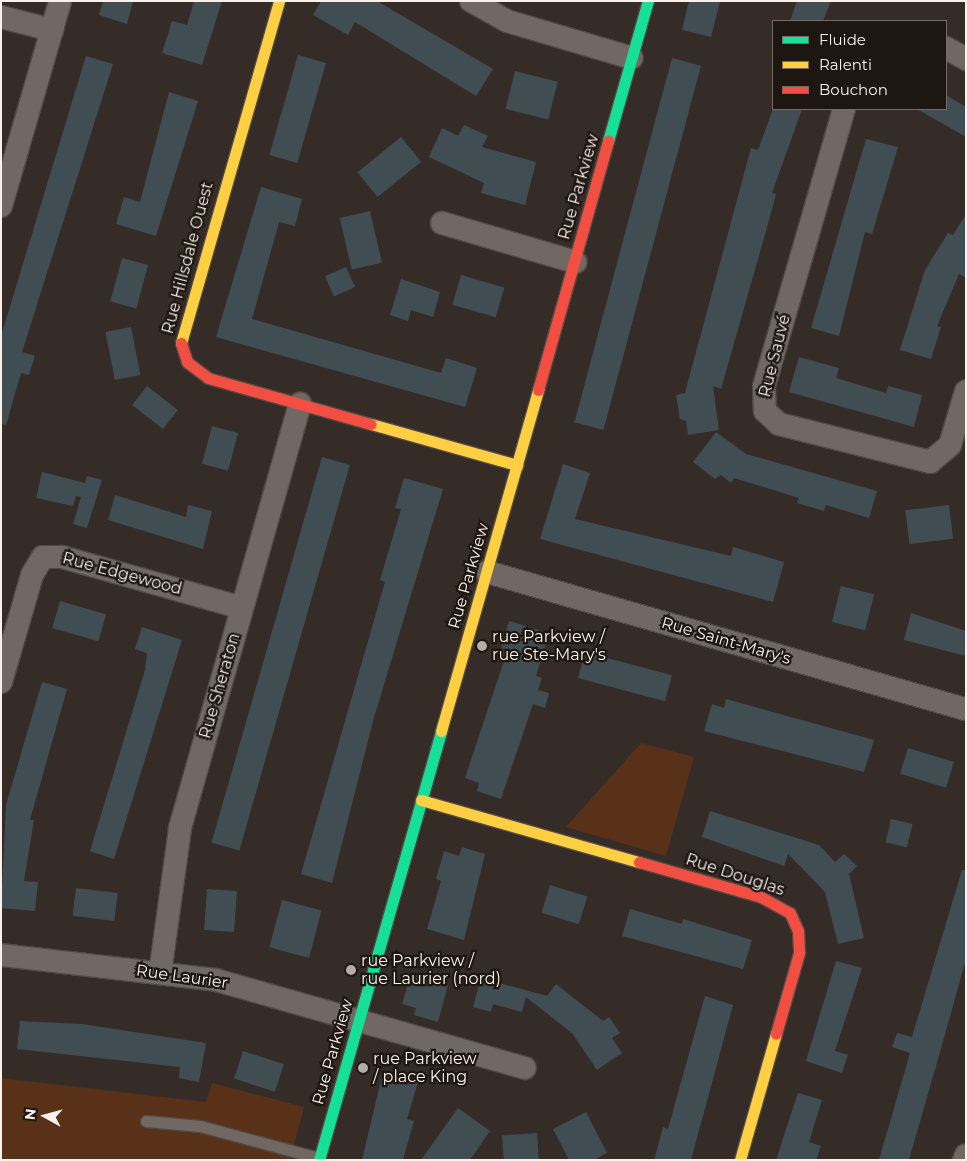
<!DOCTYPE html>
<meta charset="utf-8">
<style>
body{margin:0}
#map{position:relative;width:967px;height:1161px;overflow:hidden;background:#362c27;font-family:Montserrat,sans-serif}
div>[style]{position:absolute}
.green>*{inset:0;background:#593118}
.building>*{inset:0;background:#404d53;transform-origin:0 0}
.roads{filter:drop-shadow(1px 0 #524944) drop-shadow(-1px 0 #524944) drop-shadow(0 1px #524944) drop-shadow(0 -1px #524944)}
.lane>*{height:11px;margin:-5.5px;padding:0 5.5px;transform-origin:5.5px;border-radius:5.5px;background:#716863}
.street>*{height:22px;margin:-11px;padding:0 11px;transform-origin:11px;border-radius:11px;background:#716863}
.fast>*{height:11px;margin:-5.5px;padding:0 5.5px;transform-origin:5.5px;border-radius:5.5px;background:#16e098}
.slow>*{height:11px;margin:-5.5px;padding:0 5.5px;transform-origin:5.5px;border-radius:5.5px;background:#ffcf43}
.jam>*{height:11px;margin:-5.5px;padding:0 5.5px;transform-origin:5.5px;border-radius:5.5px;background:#f24e42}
.dots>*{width:14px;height:14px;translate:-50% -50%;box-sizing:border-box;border:2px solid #1d1611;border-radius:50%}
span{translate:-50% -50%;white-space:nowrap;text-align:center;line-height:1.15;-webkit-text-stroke:4.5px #1d1611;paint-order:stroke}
.street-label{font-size:16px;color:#fcf0ea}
.poi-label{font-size:16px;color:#fcf0ea}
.left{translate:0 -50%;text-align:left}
.frame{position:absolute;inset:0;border:2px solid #fcf0ea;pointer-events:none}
.legend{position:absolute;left:772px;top:20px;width:175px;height:90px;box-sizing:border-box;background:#1d1611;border:1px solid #766d68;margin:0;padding:6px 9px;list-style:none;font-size:15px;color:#fcf0ea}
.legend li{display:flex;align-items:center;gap:10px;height:25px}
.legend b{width:25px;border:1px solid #766d68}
.north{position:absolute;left:20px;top:1091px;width:50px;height:50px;-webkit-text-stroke:4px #1d1611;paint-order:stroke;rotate:277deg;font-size:14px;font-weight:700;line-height:20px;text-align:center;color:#fcf0ea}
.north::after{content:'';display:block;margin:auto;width:18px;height:22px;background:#fcf0ea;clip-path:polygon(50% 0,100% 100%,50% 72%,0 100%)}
</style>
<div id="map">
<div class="green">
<div style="clip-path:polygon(641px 743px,694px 757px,666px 856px,566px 827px)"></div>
<div style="clip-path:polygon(1px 1078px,206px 1102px,212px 1083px,304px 1107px,290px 1160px,1px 1160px)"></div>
</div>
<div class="building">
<div style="clip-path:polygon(103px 1px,133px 1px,127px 24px,99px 15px)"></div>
<div style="clip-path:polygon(194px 1px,222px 1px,202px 65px,162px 53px,172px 21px,187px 25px)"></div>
<div style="clip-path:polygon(321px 1px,377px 1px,493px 69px,476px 96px,355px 22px,348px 35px,313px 15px)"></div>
<div style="clip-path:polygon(689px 1px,720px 1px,711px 37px,682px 30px)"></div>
<div style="clip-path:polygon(797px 1px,831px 1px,823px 21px,790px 21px)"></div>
<div style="left:298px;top:55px;width:29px;height:104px;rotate:16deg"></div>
<div style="clip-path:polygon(86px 56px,113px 64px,22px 352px,35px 356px,29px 375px,21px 373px,6px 425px,1px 424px,1px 336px)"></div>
<div style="left:672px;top:58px;width:30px;height:377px;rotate:15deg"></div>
<div style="left:515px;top:71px;width:44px;height:39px;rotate:14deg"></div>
<div style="clip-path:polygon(169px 92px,198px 101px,156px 236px,116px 224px,124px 197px,140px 202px)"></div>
<div style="clip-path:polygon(946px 95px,966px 107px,966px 137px,917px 109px,946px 109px)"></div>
<div style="clip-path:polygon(773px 109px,802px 109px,772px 193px,776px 194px,766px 231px,721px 389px,713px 386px,719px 430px,688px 435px,686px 421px,680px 419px,676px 395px,685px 393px,751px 148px,758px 150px)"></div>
<div style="clip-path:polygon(464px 125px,488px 136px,482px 147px,536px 162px,525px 205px,481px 193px,484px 183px,429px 157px,442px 128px,458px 136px)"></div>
<div style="left:401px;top:137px;width:32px;height:56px;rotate:51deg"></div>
<div style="clip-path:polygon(866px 139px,898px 147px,872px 234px,865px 232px,839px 336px,811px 328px)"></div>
<div style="clip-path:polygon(261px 187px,302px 199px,295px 226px,279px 222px,252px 319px,441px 373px,446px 358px,477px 368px,465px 407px,216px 337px)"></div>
<div style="left:370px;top:211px;width:53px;height:31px;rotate:77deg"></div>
<div style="clip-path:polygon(966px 214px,966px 278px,959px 274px,937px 326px,941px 327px,931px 359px,900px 350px,925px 270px,948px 233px,953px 235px)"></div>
<div style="left:122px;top:258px;width:27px;height:45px;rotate:15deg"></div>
<div style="left:346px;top:267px;width:22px;height:23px;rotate:66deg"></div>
<div style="left:461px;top:275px;width:45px;height:31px;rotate:16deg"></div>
<div style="clip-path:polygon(401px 279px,440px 292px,433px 317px,411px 310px,408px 321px,390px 315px)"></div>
<div style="left:131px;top:327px;width:49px;height:26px;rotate:79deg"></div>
<div style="clip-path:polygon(799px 357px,839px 368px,836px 378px,886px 393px,888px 386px,922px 395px,914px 427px,789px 392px)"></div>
<div style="left:147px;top:386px;width:39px;height:24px;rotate:38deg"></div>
<div style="left:212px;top:426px;width:27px;height:39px;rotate:15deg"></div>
<div style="clip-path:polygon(716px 432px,746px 454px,877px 491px,869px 518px,826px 505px,824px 511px,797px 503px,799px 498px,734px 478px,731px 483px,721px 475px,715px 479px,693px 462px)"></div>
<div style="left:322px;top:457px;width:29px;height:401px;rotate:16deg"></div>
<div style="clip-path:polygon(563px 464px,590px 473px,575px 519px,731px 556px,733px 547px,784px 562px,773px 602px,540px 539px)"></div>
<div style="clip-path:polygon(42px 472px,85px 483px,87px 476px,102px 480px,87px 528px,73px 524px,81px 497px,76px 496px,73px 506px,36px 498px)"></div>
<div style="clip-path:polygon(404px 478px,443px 489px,373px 721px,332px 883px,301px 874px,385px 582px,380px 580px,401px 509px,395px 508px)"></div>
<div style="clip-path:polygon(115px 495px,186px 517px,188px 505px,212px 511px,203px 549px,108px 520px)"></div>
<div style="left:949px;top:505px;width:34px;height:44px;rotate:83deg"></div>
<div style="left:841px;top:586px;width:34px;height:37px;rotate:14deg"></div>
<div style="left:60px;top:601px;width:48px;height:28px;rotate:16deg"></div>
<div style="clip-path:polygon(911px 613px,966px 631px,966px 656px,904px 640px)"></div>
<div style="clip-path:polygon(509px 621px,549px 633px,536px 676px,542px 678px,538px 690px,549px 693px,545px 708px,533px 704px,501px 799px,477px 791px,479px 783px,465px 778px,504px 661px,498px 659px)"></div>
<div style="clip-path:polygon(142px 627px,182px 640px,114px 859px,90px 851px,145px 670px,147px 653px,135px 649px)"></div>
<div style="left:585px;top:652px;width:90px;height:27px;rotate:15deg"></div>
<div style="clip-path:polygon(42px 682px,67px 689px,30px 820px,34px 820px,24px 881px,38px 882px,35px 911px,1px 908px,6px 805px)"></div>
<div style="clip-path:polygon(726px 699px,874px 740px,864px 772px,704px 731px,712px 704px,724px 708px)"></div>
<div style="left:908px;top:748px;width:48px;height:27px;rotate:17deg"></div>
<div style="clip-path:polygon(710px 811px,819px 845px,835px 862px,844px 854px,857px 866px,849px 874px,864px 938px,838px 944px,825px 892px,788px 854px,784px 866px,702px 837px)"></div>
<div style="left:891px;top:819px;width:22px;height:24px;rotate:13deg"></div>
<div style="clip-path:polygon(462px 847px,485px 854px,464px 940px,427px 929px,441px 881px,436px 879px,444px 851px,459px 856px)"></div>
<div style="clip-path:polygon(962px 870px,966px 870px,966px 959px,944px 1038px,909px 1160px,879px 1160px,910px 1053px,892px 1047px,897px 1033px,912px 1037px)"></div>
<div style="left:550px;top:885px;width:39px;height:29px;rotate:17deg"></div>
<div style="left:76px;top:888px;width:42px;height:28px;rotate:7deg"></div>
<div style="left:207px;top:889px;width:30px;height:41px;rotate:4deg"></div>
<div style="left:282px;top:900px;width:41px;height:49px;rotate:15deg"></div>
<div style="clip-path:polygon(630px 909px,682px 924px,683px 919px,752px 940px,743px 969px,622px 936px)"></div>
<div style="clip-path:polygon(836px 961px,862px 968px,835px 1051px,848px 1055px,842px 1073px,806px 1061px)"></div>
<div style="clip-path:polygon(411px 974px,448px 985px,438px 1022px,414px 1015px,416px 1008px,402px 1004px)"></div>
<div style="clip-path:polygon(481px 978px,547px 996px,556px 984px,603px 1021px,609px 1017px,620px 1033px,612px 1038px,622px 1053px,597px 1070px,572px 1033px,526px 997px,522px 1012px,493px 1004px,491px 1012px,473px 1007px)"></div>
<div style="clip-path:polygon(705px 996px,733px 1005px,691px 1160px,654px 1160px,663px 1127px,668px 1129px)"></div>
<div style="clip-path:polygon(20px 1021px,82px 1024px,206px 1043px,199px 1082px,179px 1078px,180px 1067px,17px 1049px)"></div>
<div style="left:243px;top:1051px;width:43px;height:29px;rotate:18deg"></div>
<div style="clip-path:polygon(383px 1072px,418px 1082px,407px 1119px,414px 1121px,403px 1160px,362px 1160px)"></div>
<div style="clip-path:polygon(798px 1093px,822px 1100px,809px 1142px,821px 1146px,816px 1160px,776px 1160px)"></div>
<div style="clip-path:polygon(458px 1108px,490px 1131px,470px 1160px,421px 1160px)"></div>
<div style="clip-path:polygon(586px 1112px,607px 1153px,594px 1160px,569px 1160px,553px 1129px)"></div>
<div style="left:537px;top:1133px;width:27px;height:35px;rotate:86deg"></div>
</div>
<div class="roads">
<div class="lane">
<div style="left:146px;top:1121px;width:54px;rotate:5.3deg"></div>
<div style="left:200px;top:1126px;width:123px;rotate:15.1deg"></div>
</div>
<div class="street">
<div style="left:471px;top:1px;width:41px;rotate:29.1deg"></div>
<div style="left:507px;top:21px;width:130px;rotate:16.5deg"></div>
<div style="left:1px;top:17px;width:53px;rotate:14.3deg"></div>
<div style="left:946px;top:48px;width:23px;rotate:29deg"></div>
<div style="left:844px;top:109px;width:289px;rotate:106.1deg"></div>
<div style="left:764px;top:387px;width:24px;rotate:88deg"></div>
<div style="left:765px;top:411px;width:19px;rotate:43deg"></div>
<div style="left:779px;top:424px;width:156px;rotate:14.1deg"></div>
<div style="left:930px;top:462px;width:26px;rotate:-40deg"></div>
<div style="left:950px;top:445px;width:56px;rotate:-73.5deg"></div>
<div style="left:1px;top:206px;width:213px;rotate:-73.9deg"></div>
<div style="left:442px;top:223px;width:139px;rotate:16.3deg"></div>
<div style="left:487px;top:572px;width:498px;rotate:16deg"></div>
<div style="left:1px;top:682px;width:111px;rotate:-73.8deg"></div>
<div style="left:32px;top:575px;width:21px;rotate:-59deg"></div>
<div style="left:43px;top:557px;width:19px"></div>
<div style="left:62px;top:557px;width:187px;rotate:15.8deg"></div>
<div style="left:1px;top:955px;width:216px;rotate:6.6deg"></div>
<div style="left:216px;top:980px;width:321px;rotate:15.9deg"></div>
<div style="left:160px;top:973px;width:146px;rotate:-82.1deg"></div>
<div style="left:180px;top:828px;width:441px;rotate:-74.2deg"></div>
<div style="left:964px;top:1160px;width:5px;rotate:-68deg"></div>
</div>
<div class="fast">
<div style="left:608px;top:141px;width:146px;rotate:-74.1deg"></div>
<div style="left:319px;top:1160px;width:446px;rotate:-74.1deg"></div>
</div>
<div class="slow">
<div style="left:181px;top:343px;width:356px;rotate:-74deg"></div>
<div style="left:371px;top:424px;width:152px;rotate:15.7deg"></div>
<div style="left:441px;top:731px;width:355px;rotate:-74.1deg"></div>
<div style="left:421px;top:800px;width:227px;rotate:15.9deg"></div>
<div style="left:740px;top:1160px;width:131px;rotate:-74.1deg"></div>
</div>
<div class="jam">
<div style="left:181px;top:343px;width:20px;rotate:72deg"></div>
<div style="left:187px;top:362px;width:26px;rotate:37deg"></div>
<div style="left:208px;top:378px;width:169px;rotate:15.8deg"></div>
<div style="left:538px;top:390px;width:259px;rotate:-74.3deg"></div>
<div style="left:639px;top:862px;width:127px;rotate:16deg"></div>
<div style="left:761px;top:897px;width:33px;rotate:29deg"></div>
<div style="left:790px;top:913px;width:20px;rotate:66deg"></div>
<div style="left:798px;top:931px;width:22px;rotate:87deg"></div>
<div style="left:799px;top:953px;width:84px;rotate:105.9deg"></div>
</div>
</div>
<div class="dots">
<div style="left:482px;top:646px;background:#b7aba6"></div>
<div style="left:351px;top:970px;background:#b7aba6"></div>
<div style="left:363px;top:1068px;background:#b7aba6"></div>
</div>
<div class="street-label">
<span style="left:579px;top:187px;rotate:-74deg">Rue Parkview</span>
<span style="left:188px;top:258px;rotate:-75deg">Rue Hillsdale Ouest</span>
<span style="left:775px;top:356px;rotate:-76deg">Rue Sauvé</span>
<span style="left:122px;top:574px;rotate:15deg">Rue Edgewood</span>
<span style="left:469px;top:576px;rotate:-74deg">Rue Parkview</span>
<span style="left:726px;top:641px;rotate:16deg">Rue Saint-Mary's</span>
<span style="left:220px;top:686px;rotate:-74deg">Rue Sheraton</span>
<span style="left:735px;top:875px;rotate:18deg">Rue Douglas</span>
<span style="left:182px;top:977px;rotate:8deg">Rue Laurier</span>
<span style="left:333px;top:1052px;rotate:-74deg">Rue Parkview</span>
</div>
<div class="poi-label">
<span class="left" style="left:492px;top:646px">rue Parkview /<br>rue Ste-Mary's</span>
<span class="left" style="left:361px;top:970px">rue Parkview /<br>rue Laurier (nord)</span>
<span class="left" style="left:373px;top:1068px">rue Parkview<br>/ place King</span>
</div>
<div class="frame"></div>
<ul class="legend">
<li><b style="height:6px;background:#16e098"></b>Fluide</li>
<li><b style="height:6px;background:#ffcf43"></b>Ralenti</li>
<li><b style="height:6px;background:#f24e42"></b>Bouchon</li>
</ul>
<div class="north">N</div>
</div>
